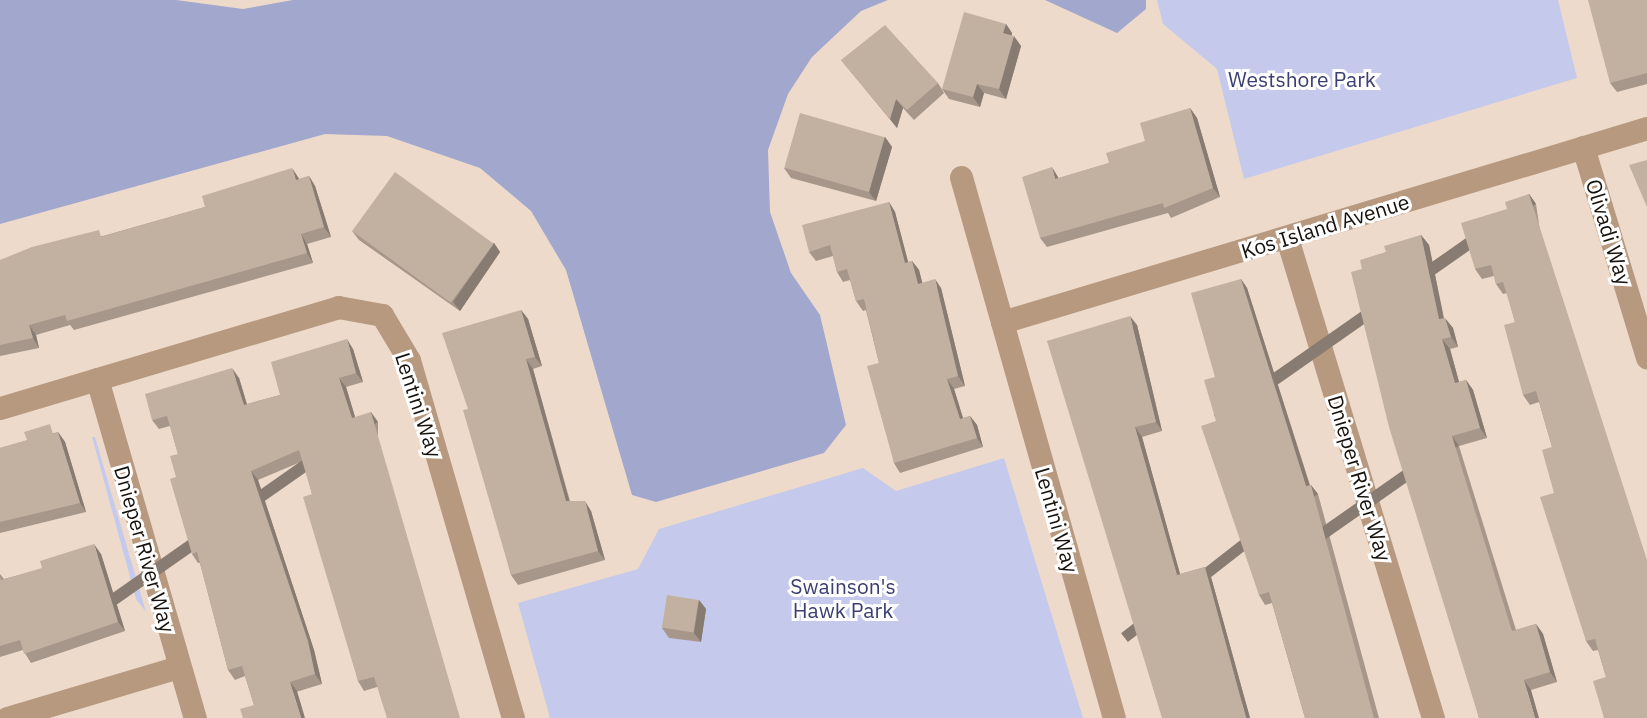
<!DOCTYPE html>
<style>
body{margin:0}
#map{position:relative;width:1647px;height:718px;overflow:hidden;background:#eddacb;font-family:"IBM Plex Sans",sans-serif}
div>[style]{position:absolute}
.green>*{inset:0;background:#c5caec}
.water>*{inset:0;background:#a2a7cd}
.street>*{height:23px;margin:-11.5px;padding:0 11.5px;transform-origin:11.5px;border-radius:11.5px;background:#b7997f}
.wall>*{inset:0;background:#a7978a}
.shaded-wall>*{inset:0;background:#887b71;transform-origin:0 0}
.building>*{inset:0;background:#c2b0a1;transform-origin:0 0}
span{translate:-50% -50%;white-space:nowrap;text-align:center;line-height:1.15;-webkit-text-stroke:6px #fff;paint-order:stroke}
.park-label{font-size:21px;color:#3c4071}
.street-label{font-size:21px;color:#17110b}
</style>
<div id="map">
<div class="green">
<div style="clip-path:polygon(1157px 0,1558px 0,1577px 78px,1244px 179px,1217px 69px,1163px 24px)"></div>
<div style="clip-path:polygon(92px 437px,95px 437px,146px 612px,136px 599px)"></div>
<div style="clip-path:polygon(1004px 458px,1083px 718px,550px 718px,518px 603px,638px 569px,659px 529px,863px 468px,896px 491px)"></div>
</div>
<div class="water">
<div style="clip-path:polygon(0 0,176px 0,243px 9px,293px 0,888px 0,861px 11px,812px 57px,788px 94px,768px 150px,770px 212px,791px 273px,820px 315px,846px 425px,824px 453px,656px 502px,632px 495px,566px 270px,531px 211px,480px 168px,387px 136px,325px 134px,0 224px)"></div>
<div style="clip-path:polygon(1045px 0,1146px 0,1146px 9px,1117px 33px)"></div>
</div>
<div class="street">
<div style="left:1583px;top:147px;width:220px;rotate:73.1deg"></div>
<div style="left:961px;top:177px;width:562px;rotate:74.21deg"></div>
<div style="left:1287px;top:238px;width:502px;rotate:73.08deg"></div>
<div style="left:1002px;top:322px;width:674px;rotate:-16.74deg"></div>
<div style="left:97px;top:379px;width:353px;rotate:73.9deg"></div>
<div style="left:0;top:408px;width:353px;rotate:-16.6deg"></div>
<div style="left:338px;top:307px;width:45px;rotate:10.3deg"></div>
<div style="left:382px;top:315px;width:52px;rotate:59deg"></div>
<div style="left:409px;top:360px;width:373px;rotate:73.8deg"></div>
<div style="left:7px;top:718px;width:178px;rotate:-16.6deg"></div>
</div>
<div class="wall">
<div style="clip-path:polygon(1647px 0,1647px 84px,1617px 92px,1610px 83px)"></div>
<div style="clip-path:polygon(1006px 24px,1012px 33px,1012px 36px,1021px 46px,1006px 99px,984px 93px,980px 107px,949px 99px,942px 89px)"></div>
<div style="clip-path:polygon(841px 60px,938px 83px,944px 93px,914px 120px,903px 108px,897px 128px)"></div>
<div style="clip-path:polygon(1190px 108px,1197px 118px,1220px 197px,1171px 218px,1168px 213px,1047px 247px,1040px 238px,1059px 178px,1109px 163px,1145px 141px)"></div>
<div style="clip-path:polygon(885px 137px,892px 147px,876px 201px,791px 178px,784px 168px)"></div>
<div style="clip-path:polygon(309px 176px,315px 186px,331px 237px,307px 244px,313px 263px,74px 330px,70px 325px,36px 335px,39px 348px,0 356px,0 260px,103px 236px,205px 207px,298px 177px,299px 179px)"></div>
<div style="clip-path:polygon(1529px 194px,1536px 204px,1606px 677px,1598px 650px,1593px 651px,1586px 641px,1554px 493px,1552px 447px,1539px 402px,1530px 405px,1523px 395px,1515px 322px,1507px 293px,1503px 294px,1496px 284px,1494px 276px,1482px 279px,1475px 269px,1507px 209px)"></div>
<div style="clip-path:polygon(889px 202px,895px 212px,908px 262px,912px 261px,919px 270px,922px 283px,941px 288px,965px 386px,954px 389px,963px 418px,970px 416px,977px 425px,983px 447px,900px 473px,894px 463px,879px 363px,866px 310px,863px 311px,856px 301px,850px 280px,843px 282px,837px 272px,833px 256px,816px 261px,809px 252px)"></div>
<div style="clip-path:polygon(352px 231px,494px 243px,500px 252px,460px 311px,359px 240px)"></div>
<div style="clip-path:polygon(1421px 235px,1429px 245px,1444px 318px,1453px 328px,1458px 347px,1450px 349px,1459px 382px,1466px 380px,1473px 390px,1487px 438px,1459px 446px,1516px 630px,1536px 624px,1543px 634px,1557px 682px,1531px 690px,1479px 718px,1362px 269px,1386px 252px)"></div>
<div style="clip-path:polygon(1241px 279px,1247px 288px,1310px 485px,1318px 494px,1379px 718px,1305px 718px,1272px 603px,1265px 605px,1259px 595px,1215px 377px)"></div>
<div style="clip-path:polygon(521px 310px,528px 319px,542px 366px,533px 369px,570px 501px,591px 511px,605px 560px,518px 585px,511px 575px,468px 409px)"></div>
<div style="clip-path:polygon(1137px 325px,1162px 431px,1142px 437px,1180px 574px,1205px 567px,1211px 577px,1250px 718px,1047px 341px)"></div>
<div style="clip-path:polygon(353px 349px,363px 382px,346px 387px,355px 417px,378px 422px,377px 687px,364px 691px,358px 681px,312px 494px,303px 461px,258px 480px,314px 650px,322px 684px,254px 705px,245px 676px,235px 680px,228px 670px,200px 563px,198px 563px,192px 554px,176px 477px,178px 454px,170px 426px,159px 429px,152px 420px,239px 378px,247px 404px,280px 395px)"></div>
<div style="clip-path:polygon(58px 432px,65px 442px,86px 512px,0 533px,0 448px)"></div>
<div style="clip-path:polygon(101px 554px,125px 631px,31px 663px,23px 650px,0 657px,0 574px,4px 579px)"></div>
<div style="clip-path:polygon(699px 600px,706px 609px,701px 642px,669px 638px,662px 628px)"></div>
</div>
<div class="shaded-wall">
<div style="clip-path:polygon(1006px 24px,1012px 33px,1010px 42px,1003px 33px)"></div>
<div style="clip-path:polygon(1014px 36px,1021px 46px,1006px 99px,999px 89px)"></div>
<div style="clip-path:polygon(977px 84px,984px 93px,980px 107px,973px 97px)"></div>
<div style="clip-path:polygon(896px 99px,903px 108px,897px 128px,890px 119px)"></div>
<div style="clip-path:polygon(1190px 108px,1197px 118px,1220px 197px,1213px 188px)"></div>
<div style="clip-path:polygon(885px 137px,892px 147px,876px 201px,869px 192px)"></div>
<div style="clip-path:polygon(1052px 167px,1058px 177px,1062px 189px,1055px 179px)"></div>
<div style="clip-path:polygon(292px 168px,298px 177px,303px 190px,296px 180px)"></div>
<div style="clip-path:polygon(309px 176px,315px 186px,331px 237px,324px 227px)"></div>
<div style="left:1529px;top:194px;width:12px;height:385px;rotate:55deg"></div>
<div style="clip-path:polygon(889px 202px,895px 212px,911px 273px,905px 263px)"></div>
<div style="clip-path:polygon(301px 234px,307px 244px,313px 263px,307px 253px)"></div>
<div style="clip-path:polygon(1421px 235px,1429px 245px,1446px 330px,1439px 319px)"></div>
<div style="clip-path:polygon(494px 243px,500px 252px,460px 311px,453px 302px)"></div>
<div style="clip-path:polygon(912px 261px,919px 270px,925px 293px,918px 284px)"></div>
<div style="clip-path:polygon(935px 279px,941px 288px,965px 386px,958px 376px)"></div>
<div style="clip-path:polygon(1241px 279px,1247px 288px,1313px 496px,1306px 486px)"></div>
<div style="clip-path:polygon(521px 310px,528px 319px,542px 366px,535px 357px)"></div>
<div style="clip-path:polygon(1130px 316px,1137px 325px,1162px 431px,1156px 422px)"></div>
<div style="clip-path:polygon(1445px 318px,1453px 328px,1458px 347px,1451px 337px)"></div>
<div style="clip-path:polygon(29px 325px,36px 335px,39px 348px,33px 338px)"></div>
<div style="clip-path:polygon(347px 339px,353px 349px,363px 382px,356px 373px)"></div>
<div style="clip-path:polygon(1442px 339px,1450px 349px,1462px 393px,1455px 383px)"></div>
<div style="clip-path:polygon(526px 359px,533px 369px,572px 511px,566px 501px)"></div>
<div style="clip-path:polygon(232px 368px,239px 378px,250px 415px,244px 405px)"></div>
<div style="clip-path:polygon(339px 378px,346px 387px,358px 427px,352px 418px)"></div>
<div style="clip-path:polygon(947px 379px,954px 389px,966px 428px,960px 419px)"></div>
<div style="clip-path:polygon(1466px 380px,1473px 390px,1487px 438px,1480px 428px)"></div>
<div style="left:371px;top:412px;width:12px;height:319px;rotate:55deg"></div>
<div style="clip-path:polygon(970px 416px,977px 425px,983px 447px,977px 438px)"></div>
<div style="clip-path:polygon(1135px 427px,1142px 437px,1183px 585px,1177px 575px)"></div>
<div style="clip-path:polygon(58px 432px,65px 442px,86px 512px,80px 503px)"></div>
<div style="left:1452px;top:436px;width:12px;height:204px;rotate:55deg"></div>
<div style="clip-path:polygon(251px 471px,258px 480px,314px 650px,322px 684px,315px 674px)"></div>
<div style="left:1311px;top:485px;width:11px;height:241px;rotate:52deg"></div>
<div style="clip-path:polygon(585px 501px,591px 511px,605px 560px,598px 551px)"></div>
<div style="clip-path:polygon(94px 544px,101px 554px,125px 631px,118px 622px)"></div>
<div style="clip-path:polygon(1205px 567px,1211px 577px,1250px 718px,1246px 718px)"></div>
<div style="clip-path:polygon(699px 600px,706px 609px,701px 642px,694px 633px)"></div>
<div style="clip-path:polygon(1536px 624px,1543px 634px,1557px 682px,1550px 672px)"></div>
<div style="clip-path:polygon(1524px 680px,1531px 690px,1539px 718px,1535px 718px)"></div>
<div style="clip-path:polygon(290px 682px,297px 691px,305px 718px,301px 718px)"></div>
</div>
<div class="building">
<div style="clip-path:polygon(1588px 0,1647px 0,1647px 73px,1610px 83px)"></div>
<div style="clip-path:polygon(964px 12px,1006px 24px,1003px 33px,1014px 36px,999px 89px,977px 84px,973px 97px,942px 89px)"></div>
<div style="clip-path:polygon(885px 25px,938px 83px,907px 110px,896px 99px,890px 119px,841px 60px)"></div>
<div style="clip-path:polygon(1190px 108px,1213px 188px,1164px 208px,1163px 203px,1040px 238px,1022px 177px,1052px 167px,1055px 179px,1109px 163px,1106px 153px,1145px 141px,1140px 123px)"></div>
<div style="left:800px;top:113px;width:88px;height:57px;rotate:16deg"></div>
<div style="clip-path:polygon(1647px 160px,1647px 207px,1629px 165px)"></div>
<div style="clip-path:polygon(292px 168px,296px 180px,309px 176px,324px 227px,301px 234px,307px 253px,67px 321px,65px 315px,29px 325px,33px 338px,0 345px,0 260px,32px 247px,99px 230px,101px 237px,205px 207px,202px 196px)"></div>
<div style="left:395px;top:172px;width:122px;height:73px;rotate:36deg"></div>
<div style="clip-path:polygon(1529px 194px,1647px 560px,1647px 718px,1604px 718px,1593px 681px,1606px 677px,1595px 639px,1586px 641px,1540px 497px,1554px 493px,1542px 450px,1552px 447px,1536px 391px,1523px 395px,1504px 325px,1515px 322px,1503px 282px,1496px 284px,1491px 265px,1475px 269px,1461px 223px,1507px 209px,1505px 202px)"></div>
<div style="clip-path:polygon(889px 202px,905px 263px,912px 261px,918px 284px,935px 279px,958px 376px,947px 379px,960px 419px,970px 416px,977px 438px,894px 463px,867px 366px,879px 363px,864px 299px,856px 301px,847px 269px,837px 272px,830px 245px,809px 252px,802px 225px)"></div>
<div style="clip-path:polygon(1421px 235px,1439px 319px,1445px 318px,1451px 337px,1442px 339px,1455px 383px,1466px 380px,1480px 428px,1452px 436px,1512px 631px,1536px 624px,1550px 672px,1524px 680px,1535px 718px,1479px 718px,1389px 427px,1351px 272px,1362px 269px,1360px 260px,1386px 252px,1384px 246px)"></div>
<div style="clip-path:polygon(1241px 279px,1306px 486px,1311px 485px,1374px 718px,1305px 718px,1269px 592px,1259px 595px,1201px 426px,1216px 421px,1204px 380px,1215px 377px,1191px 293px)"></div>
<div style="clip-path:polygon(521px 310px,535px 357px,526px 359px,566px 501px,585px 501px,598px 551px,511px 575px,463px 410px,468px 409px,442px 333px)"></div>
<div style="clip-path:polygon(1130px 316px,1156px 422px,1135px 427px,1177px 575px,1205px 567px,1246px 718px,1162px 718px,1047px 341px)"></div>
<div style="clip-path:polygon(347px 339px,356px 373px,339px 378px,352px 418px,371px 412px,460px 718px,387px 718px,374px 677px,358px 681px,303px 497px,312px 494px,299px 450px,251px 471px,308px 641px,315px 674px,290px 682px,301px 718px,243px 718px,240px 709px,254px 705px,242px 666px,228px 670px,197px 552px,192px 554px,170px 479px,176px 477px,170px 456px,178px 454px,167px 416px,152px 420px,145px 394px,232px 368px,244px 405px,280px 395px,271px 362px)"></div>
<div style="clip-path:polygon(50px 424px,53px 434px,58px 432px,80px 503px,0 522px,0 448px,27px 440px,24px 432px)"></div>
<div style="clip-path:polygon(94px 544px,118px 622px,24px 654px,20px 640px,0 646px,0 577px,1px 580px,42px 568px,40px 561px)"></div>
<div style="left:667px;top:595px;width:32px;height:33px;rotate:9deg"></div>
</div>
<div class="park-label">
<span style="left:1302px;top:79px">Westshore Park</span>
<span style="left:843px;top:598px">Swainson's<br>Hawk Park</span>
</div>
<div class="street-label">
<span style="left:1325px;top:226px;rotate:-17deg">Kos Island Avenue</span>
<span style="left:1609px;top:232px;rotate:73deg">Olivadi Way</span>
<span style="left:419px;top:405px;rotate:72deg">Lentini Way</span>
<span style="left:1360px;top:478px;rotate:73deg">Dnieper River Way</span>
<span style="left:1057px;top:520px;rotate:74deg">Lentini Way</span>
<span style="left:145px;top:549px;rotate:74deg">Dnieper River Way</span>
</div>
</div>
